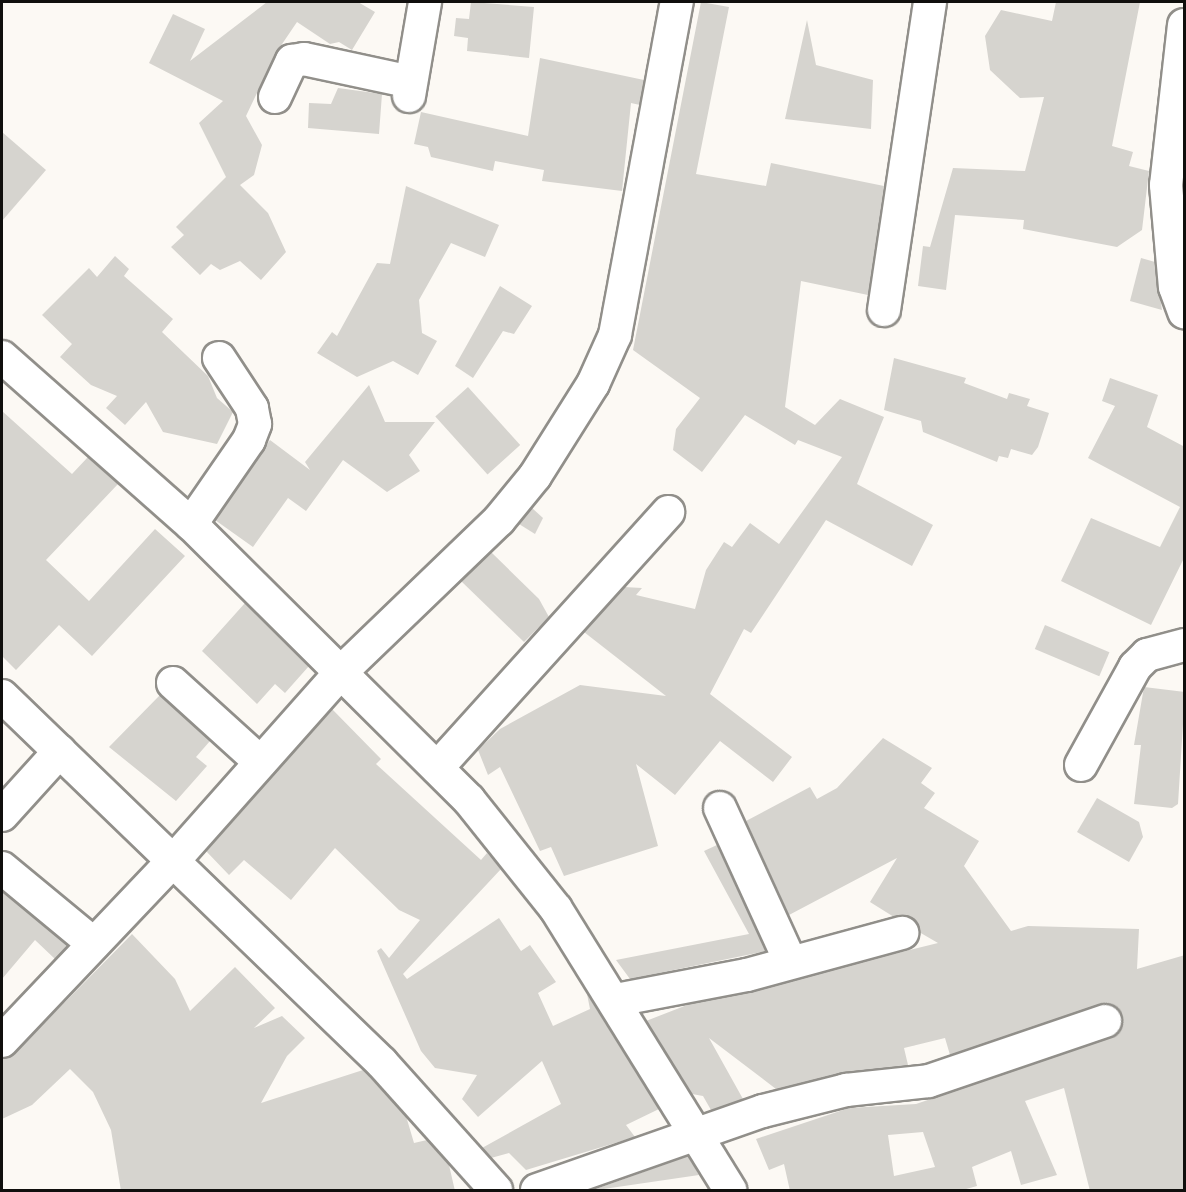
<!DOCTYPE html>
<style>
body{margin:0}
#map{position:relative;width:1186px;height:1192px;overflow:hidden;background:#fcf9f4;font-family:"Playfair Display",serif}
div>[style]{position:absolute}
.building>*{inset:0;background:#d6d4cf;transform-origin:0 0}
.roads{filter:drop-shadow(2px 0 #918f8a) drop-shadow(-2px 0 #918f8a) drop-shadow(0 2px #918f8a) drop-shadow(0 -2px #918f8a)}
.minor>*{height:32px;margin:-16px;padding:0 16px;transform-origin:16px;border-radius:16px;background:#fff}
span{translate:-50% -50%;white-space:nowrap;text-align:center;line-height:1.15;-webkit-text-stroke:5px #fff;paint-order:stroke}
.frame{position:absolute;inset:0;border:3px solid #100f0d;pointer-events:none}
</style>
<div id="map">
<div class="building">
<div style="clip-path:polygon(267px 2px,358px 2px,375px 12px,352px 50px,339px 42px,330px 44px,297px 22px,276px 53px,246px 116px,262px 145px,254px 175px,240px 185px,268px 213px,286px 252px,261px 280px,240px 261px,220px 270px,211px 264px,200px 275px,171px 247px,184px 235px,176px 227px,226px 177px,199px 123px,223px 101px,149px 63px,173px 14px,205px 29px,190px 61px)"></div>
<div style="clip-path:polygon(471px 2px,534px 7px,529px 58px,467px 51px,468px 38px,454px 36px,456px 18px,469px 19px)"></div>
<div style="clip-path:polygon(701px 2px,729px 7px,696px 174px,766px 186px,771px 163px,884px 186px,868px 295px,801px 281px,785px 407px,815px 425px,840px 399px,884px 417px,857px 484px,933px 525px,912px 566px,826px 520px,751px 633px,744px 629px,710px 694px,792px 757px,773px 782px,720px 741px,675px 795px,636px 764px,658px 846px,564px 876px,551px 847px,540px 851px,500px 767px,488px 775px,478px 750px,500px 729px,580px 685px,666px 696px,584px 632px,624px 587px,642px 588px,636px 595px,695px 609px,706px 570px,724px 542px,732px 547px,750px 523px,779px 544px,842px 457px,798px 440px,795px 445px,745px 415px,702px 472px,673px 450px,676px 429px,700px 398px,633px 350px)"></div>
<div style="clip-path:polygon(1056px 2px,1140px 2px,1112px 146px,1133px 152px,1129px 166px,1149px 171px,1142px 230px,1117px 247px,1023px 229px,1024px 220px,955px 215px,946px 290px,918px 286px,923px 246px,930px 247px,953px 168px,1025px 171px,1044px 97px,1020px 98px,990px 70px,985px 36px,1001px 10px,1052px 21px)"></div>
<div style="clip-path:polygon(807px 20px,816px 65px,873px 80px,871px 129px,785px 119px)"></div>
<div style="clip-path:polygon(540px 58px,644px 80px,640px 105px,631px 103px,622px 191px,542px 181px,544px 170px,495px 161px,493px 171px,431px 157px,428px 147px,414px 144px,421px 112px,528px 136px)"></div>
<div style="clip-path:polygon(338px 88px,382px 94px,379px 134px,308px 128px,309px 103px,331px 104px)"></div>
<div style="clip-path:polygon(2px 132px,46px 170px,2px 221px)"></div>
<div style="clip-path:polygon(406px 186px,499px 225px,485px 257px,451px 243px,419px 300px,422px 333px,437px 341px,418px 375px,393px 361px,357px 377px,317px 353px,332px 332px,337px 336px,377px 263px,390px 264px)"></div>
<div style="clip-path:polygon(115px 256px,129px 269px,124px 276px,173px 319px,162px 332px,208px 376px,217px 398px,233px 412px,217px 444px,163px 432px,146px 402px,125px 425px,106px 408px,117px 396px,91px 385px,60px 357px,72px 344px,42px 315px,89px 268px,97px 277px)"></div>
<div style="clip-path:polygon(1141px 258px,1155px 262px,1162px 310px,1130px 301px)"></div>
<div style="clip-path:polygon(500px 286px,532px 306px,514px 334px,503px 331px,473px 378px,455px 366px)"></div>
<div style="clip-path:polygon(894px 358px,966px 378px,964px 383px,1007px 399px,1009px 393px,1030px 399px,1027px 406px,1049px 413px,1038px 447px,1032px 455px,1011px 449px,1008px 458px,999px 456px,997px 462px,923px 432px,921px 421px,884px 410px)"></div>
<div style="clip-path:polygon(1110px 378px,1158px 395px,1147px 427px,1185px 447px,1185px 556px,1151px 625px,1061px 581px,1091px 518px,1160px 547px,1180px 507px,1088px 458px,1115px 406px,1102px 401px)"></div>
<div style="clip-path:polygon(369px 385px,385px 422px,435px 422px,409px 455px,420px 471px,387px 492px,343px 460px,306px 511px,288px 498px,253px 547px,215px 520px,270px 440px,310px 470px,305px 462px)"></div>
<div style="left:468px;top:387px;width:78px;height:44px;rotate:48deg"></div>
<div style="clip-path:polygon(2px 411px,72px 474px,88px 457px,118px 484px,46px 560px,89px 601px,155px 529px,185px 556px,92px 656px,59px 625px,16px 670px,2px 656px)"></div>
<div style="clip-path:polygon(532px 508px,543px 518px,535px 534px,519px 524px)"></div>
<div style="clip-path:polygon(491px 552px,539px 599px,549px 617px,524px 642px,461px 581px)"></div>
<div style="clip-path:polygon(245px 603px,309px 666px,285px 693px,275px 684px,257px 704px,202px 651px)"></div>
<div style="left:1045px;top:625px;width:70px;height:26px;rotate:23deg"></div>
<div style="clip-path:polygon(1144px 687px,1185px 692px,1178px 804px,1172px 808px,1134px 804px,1141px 745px,1134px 745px)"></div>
<div style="clip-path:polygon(160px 695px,210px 741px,196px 757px,207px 766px,176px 801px,109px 747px)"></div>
<div style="clip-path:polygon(332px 709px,381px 759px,376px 764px,481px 860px,487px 853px,501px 869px,403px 974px,407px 979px,499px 918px,521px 951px,530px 945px,556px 982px,538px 993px,553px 1026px,590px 1009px,587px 994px,659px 1109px,626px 1125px,635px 1137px,526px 1170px,509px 1153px,491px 1158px,482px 1148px,561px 1104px,542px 1061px,478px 1117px,462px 1099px,477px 1075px,435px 1068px,421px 1051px,377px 951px,381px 948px,389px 958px,420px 920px,399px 910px,335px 848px,291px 900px,244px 860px,229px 875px,206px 851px)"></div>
<div style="clip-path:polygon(evenodd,883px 738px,932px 768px,921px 783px,935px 793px,924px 808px,979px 841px,964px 866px,1011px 931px,1028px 926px,1139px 929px,1137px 969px,1185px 955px,1185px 1191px,1090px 1191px,1064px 1088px,1025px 1101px,1057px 1175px,1021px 1185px,1011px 1151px,972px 1167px,977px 1186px,959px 1191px,790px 1191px,784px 1164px,769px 1170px,756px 1139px,849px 1108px,916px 1104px,1111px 1038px,1119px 1032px,1122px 1016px,1108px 1003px,950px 1055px,945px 1038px,904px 1048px,908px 1065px,842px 1073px,776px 1089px,709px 1038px,743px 1099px,711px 1110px,703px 1096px,692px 1094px,646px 1021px,687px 1005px,938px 943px,919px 932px,914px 920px,894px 917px,870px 902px,897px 858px,789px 915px,746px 821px,810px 787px,817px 799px,837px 788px,883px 738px,923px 1132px,935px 1167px,894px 1176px,888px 1135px,923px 1132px)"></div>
<div style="clip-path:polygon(1097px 798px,1139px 822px,1143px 837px,1129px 862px,1077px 832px)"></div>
<div style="clip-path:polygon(717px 845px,766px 951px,630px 979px,616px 960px,749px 934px,704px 851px)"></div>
<div style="clip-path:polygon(2px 891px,68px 946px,55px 959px,35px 940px,2px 979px)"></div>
<div style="clip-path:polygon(132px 934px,175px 979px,190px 1011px,235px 967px,275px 1008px,254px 1028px,282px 1016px,305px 1038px,287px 1056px,261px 1103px,363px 1070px,406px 1116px,414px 1143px,427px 1140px,449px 1165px,455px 1191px,121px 1191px,111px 1130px,93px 1092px,70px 1069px,32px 1105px,2px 1119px,2px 1058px,15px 1053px)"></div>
<div style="clip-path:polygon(688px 1156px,699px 1175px,590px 1191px)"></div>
</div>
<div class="roads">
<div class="minor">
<div style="left:1184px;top:25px;width:161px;rotate:96.4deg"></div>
<div style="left:1166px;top:185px;width:102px;rotate:85deg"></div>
<div style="left:1175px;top:287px;width:27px;rotate:70deg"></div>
<div style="left:409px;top:96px;width:95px;rotate:-80.3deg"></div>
<div style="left:275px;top:97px;width:40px;rotate:-65deg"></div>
<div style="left:292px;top:61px;width:12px;rotate:-9deg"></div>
<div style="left:304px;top:59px;width:109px;rotate:12.1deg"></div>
<div style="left:884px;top:310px;width:311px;rotate:-81.5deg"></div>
<div style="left:2px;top:357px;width:252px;rotate:41.5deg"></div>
<div style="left:191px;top:524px;width:392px;rotate:44.8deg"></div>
<div style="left:469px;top:800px;width:139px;rotate:51.4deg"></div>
<div style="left:556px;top:909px;width:331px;rotate:58.2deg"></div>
<div style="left:191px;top:524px;width:102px;rotate:-55.4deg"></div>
<div style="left:249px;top:440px;width:17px;rotate:-69deg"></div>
<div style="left:255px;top:424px;width:16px;rotate:-101deg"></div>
<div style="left:252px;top:408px;width:60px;rotate:-123.4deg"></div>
<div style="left:173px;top:683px;width:118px;rotate:42.2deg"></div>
<div style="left:2px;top:696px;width:528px;rotate:44deg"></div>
<div style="left:382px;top:1063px;width:171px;rotate:48.1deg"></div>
<div style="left:1081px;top:765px;width:112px;rotate:-61.1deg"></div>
<div style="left:1135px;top:667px;width:17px;rotate:-45deg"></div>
<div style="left:1147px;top:655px;width:38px;rotate:-15deg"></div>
<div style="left:437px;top:768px;width:345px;rotate:-47.9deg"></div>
<div style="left:720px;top:808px;width:168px;rotate:65.4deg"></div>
<div style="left:2px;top:815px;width:86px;rotate:-47.8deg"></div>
<div style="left:2px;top:868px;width:119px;rotate:39.6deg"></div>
<div style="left:616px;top:1000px;width:133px;rotate:-10.8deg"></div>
<div style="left:747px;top:975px;width:161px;rotate:-15.2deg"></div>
<div style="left:2px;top:1041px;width:251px;rotate:-46.5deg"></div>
<div style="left:175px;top:859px;width:249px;rotate:-48.4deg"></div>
<div style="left:340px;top:673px;width:221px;rotate:-43.9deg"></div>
<div style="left:499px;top:520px;width:57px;rotate:-50.7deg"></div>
<div style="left:535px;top:476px;width:109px;rotate:-57.8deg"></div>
<div style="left:593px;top:384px;width:54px;rotate:-65.8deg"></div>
<div style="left:615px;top:335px;width:339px;rotate:-79.5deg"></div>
<div style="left:537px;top:1190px;width:239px;rotate:-19.3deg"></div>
<div style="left:763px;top:1111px;width:86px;rotate:-14.2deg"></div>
<div style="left:846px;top:1090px;width:83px;rotate:-6.2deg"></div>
<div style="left:929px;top:1081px;width:186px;rotate:-18.8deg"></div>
</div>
</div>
<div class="frame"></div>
</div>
